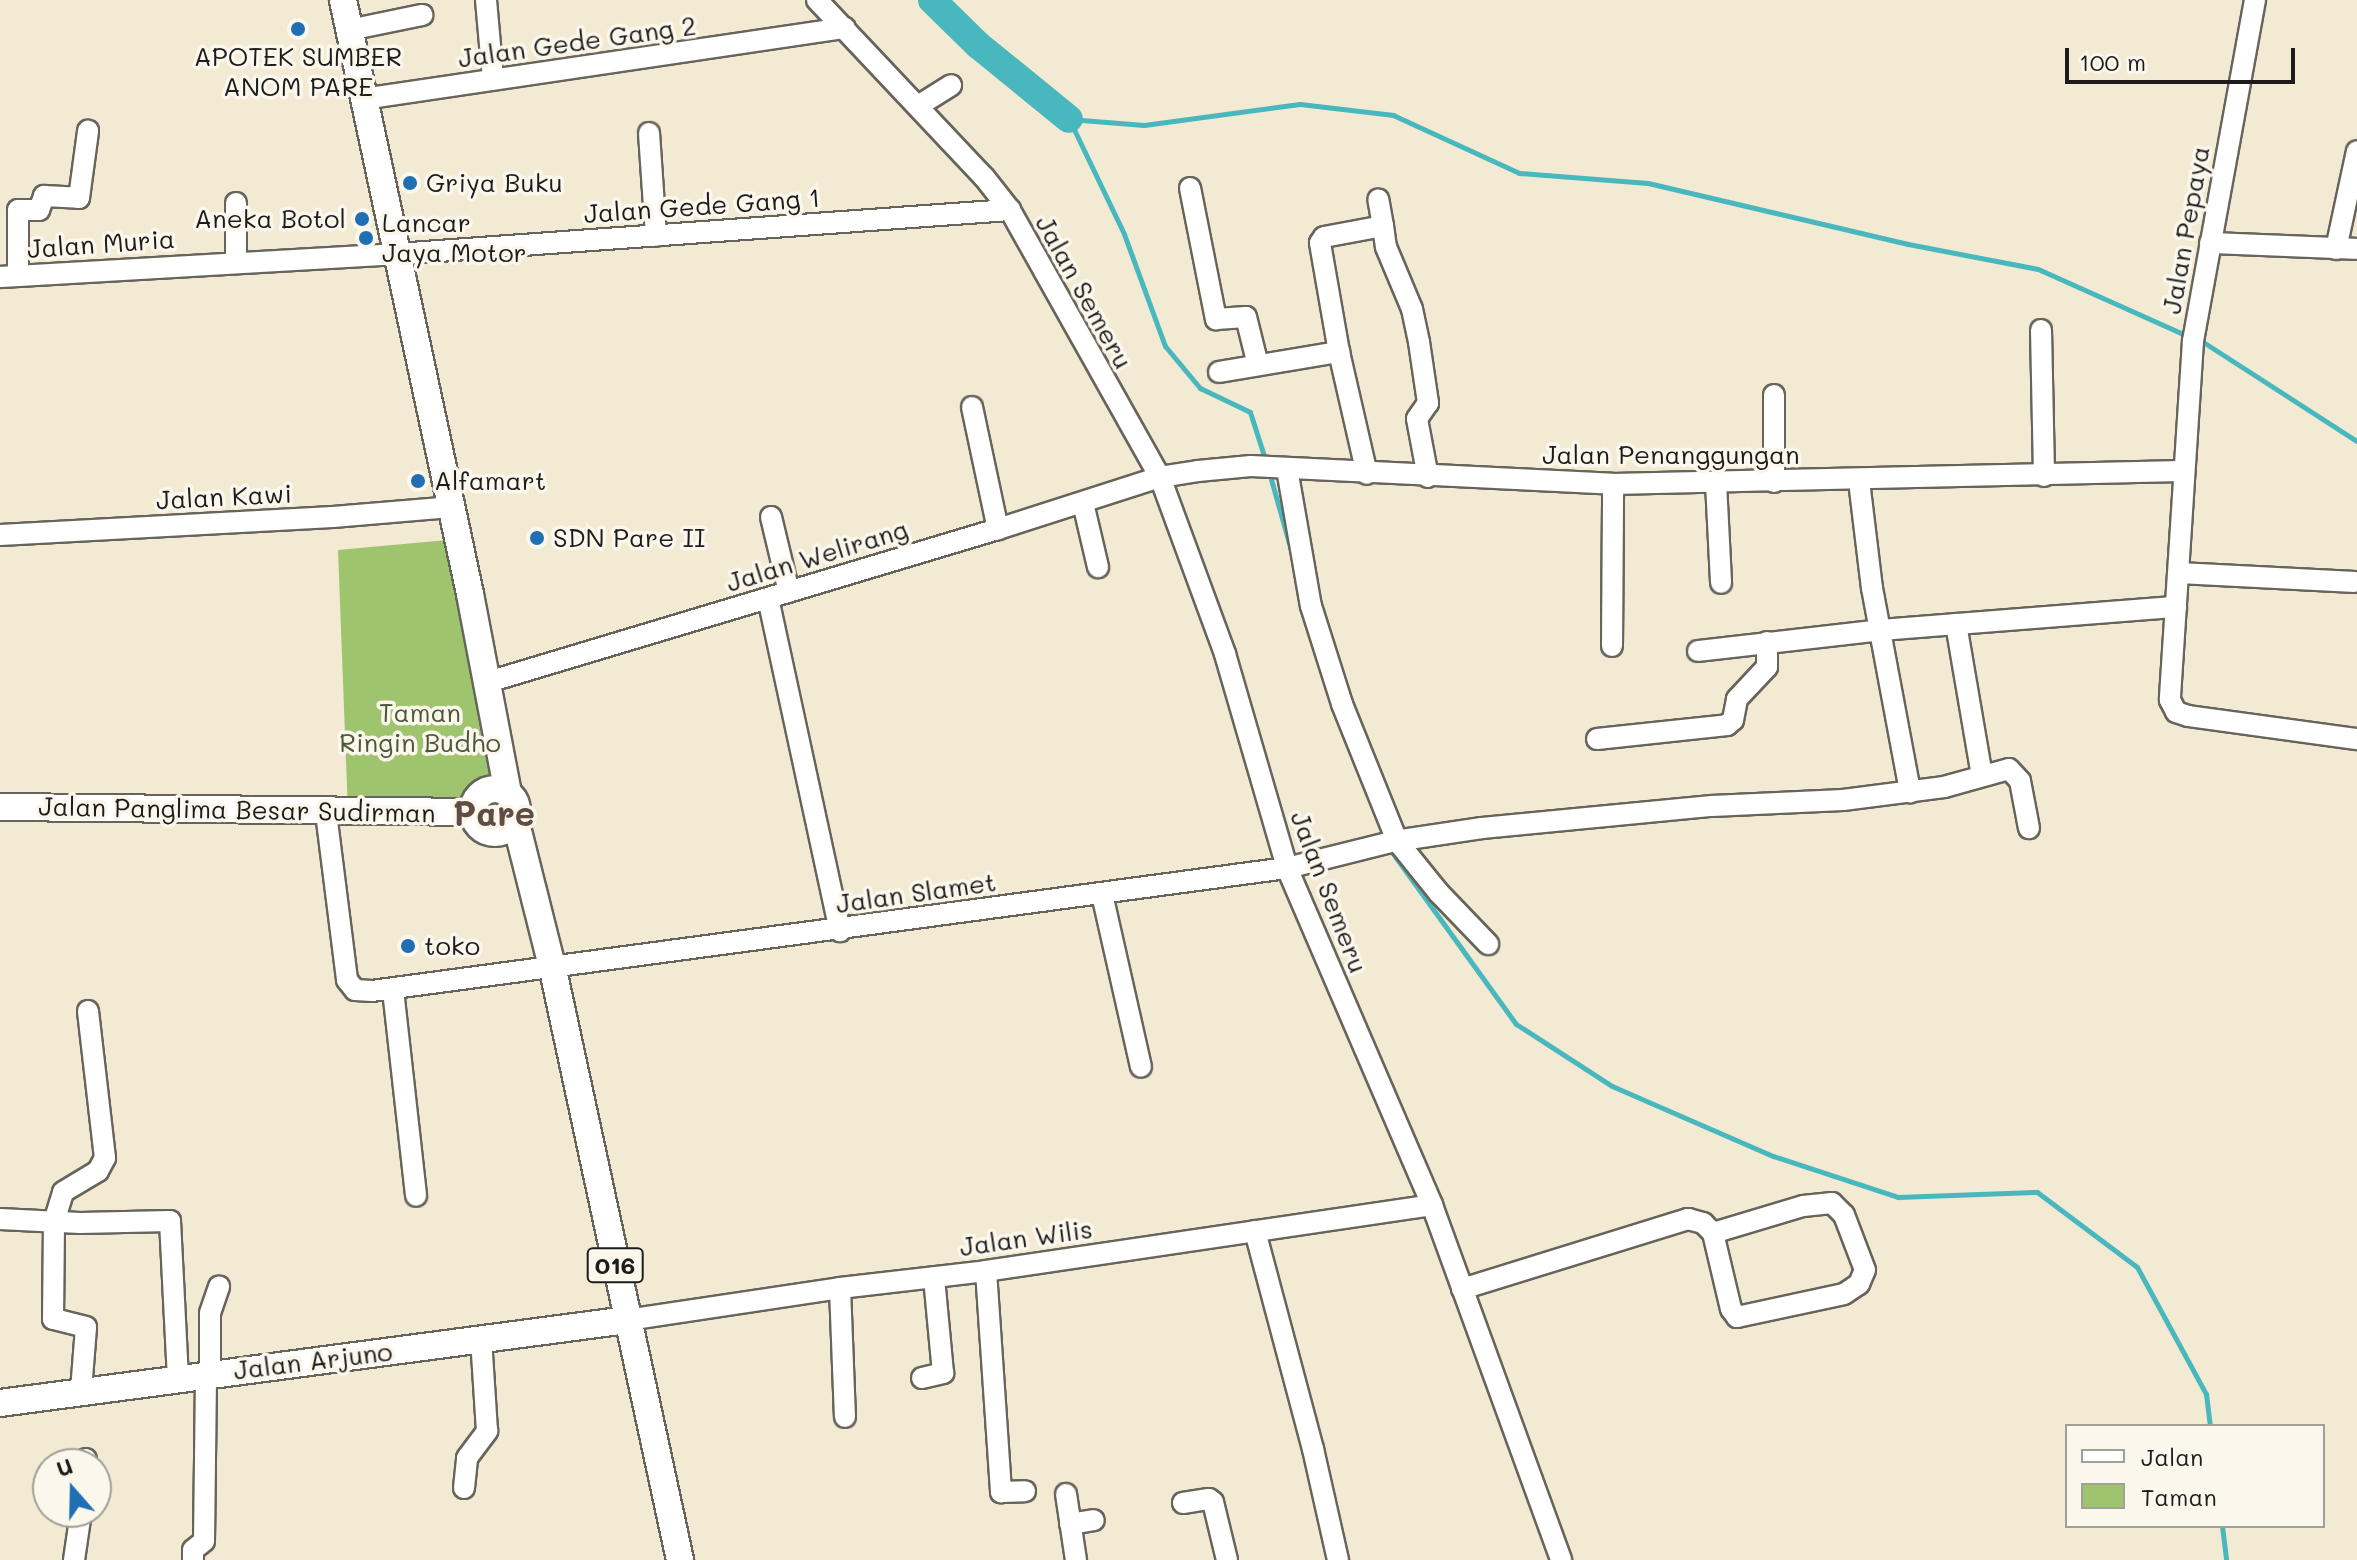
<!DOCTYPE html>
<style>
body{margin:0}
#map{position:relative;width:2357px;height:1560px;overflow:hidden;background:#f2ead2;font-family:Mali,sans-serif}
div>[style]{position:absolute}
.green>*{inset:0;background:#9fc46e}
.stream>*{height:5px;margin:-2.5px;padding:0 2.5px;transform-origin:2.5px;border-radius:2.5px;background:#48b7be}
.river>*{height:28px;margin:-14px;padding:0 14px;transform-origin:14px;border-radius:14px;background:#48b7be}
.roads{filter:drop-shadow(2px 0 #67645c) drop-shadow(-2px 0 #67645c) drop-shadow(0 2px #67645c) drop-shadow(0 -2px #67645c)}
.minor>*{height:20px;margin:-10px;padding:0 10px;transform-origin:10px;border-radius:10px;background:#fff}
.major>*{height:26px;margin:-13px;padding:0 13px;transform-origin:13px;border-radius:13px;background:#fff}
.major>.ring{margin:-13px;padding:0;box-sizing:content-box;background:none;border:26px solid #fff;border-radius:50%}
.dots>*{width:22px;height:22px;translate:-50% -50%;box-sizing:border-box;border:4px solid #fbf7ec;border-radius:50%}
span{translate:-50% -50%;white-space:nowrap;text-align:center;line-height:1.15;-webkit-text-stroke:7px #fbf7ec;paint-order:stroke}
.shield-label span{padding:2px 6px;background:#fbf7ec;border:2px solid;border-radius:6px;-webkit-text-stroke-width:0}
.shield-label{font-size:24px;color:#1c1c1c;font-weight:700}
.street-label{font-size:26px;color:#1c1c1c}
.poi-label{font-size:26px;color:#1c1c1c}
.left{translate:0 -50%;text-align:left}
.right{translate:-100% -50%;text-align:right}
.park-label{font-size:26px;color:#4a5739}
.district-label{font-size:34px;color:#5e4c45;font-weight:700}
.legend{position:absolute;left:2065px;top:1424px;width:260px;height:104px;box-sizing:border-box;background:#fbf7ec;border:2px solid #a29f99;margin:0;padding:10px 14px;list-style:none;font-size:24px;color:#1c1c1c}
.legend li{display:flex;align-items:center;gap:16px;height:40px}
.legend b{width:40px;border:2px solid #a29f99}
.north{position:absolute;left:32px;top:1448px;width:80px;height:80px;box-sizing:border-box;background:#fbf7ec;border:2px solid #a29f99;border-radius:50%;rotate:340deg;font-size:22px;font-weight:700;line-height:32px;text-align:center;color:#1c1c1c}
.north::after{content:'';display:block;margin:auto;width:28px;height:36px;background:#1f6fb2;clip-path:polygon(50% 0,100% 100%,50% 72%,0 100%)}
.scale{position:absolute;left:2065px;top:48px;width:230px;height:36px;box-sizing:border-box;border:4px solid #1c1c1c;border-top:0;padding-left:10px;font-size:24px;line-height:28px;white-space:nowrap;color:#1c1c1c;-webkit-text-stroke:6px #fbf7ec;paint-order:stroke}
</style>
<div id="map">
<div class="green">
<div style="clip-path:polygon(458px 539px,495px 790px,481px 795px,474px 805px,348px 813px,338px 550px)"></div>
</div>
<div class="stream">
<div style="left:1069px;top:119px;width:127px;rotate:64.4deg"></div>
<div style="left:1124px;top:234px;width:119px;rotate:69.9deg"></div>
<div style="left:1165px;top:346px;width:55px;rotate:50.2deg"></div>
<div style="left:1200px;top:388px;width:55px;rotate:25.6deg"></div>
<div style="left:1250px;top:412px;width:52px;rotate:72.3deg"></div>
<div style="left:1069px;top:119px;width:75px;rotate:4.6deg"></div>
<div style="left:1144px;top:125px;width:157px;rotate:-7.7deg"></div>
<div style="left:1300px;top:104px;width:94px;rotate:6.7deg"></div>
<div style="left:1393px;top:115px;width:139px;rotate:24.7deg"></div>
<div style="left:1519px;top:173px;width:129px;rotate:4.4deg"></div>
<div style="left:1648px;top:183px;width:267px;rotate:13.2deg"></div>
<div style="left:1908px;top:244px;width:132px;rotate:10.9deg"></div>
<div style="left:2038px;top:269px;width:167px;rotate:24.1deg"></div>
<div style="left:2200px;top:340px;width:187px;rotate:32.8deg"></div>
<div style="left:1269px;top:472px;width:85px;rotate:74.3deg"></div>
<div style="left:1354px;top:759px;width:86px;rotate:68.2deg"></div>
<div style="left:1389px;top:848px;width:217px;rotate:54.2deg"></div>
<div style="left:1516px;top:1024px;width:114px;rotate:32.9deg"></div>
<div style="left:1612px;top:1086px;width:176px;rotate:23.5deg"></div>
<div style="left:1773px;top:1156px;width:132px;rotate:18.2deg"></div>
<div style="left:1898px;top:1197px;width:139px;rotate:-2.1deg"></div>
<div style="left:2037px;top:1192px;width:125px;rotate:36.9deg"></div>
<div style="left:2137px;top:1267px;width:145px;rotate:61.5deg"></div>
<div style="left:2206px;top:1394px;width:32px;rotate:83deg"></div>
<div style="left:2222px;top:1526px;width:34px;rotate:83deg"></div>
</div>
<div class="river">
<div style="left:932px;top:0;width:64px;rotate:44.4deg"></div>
<div style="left:978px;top:45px;width:117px;rotate:39.1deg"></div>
</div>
<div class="roads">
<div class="minor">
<div style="left:486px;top:0;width:79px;rotate:84.9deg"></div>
<div style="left:817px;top:0;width:243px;rotate:46.7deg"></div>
<div style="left:984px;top:177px;width:42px;rotate:51.8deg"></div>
<div style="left:1010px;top:210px;width:306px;rotate:60.7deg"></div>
<div style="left:1160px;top:477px;width:189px;rotate:69.8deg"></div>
<div style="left:1225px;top:654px;width:223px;rotate:73.8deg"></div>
<div style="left:1287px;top:868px;width:367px;rotate:66.7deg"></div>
<div style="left:1432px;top:1205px;width:378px;rotate:70deg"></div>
<div style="left:2255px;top:0;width:347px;rotate:100.3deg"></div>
<div style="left:2193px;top:341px;width:360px;rotate:93.7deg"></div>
<div style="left:2170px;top:700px;width:13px;rotate:63deg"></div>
<div style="left:2176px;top:712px;width:13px;rotate:18deg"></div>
<div style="left:2188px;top:716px;width:171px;rotate:7.8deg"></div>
<div style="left:349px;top:30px;width:75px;rotate:-11.6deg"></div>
<div style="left:363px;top:99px;width:487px;rotate:-8.4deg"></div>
<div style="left:918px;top:106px;width:39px;rotate:-32deg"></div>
<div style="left:649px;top:133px;width:103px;rotate:86.1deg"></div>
<div style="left:1190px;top:188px;width:134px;rotate:78.8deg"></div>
<div style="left:1216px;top:319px;width:30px;rotate:-4deg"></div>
<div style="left:1246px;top:317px;width:49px;rotate:76deg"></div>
<div style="left:1383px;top:226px;width:21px;rotate:82deg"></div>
<div style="left:1386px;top:247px;width:67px;rotate:67.2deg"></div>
<div style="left:1412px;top:309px;width:34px;rotate:78deg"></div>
<div style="left:1419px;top:342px;width:62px;rotate:81.6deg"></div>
<div style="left:1428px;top:403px;width:19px;rotate:125deg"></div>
<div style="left:1417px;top:419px;width:59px;rotate:79.3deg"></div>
<div style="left:2210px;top:243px;width:147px;rotate:2.3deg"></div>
<div style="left:2336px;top:249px;width:100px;rotate:-77.9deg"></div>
<div style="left:236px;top:261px;width:58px;rotate:-90deg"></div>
<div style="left:18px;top:276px;width:66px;rotate:-90deg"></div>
<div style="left:18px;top:210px;width:21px"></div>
<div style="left:39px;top:210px;width:15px;rotate:-70deg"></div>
<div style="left:44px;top:196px;width:35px;rotate:3deg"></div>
<div style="left:79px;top:198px;width:68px;rotate:-82.3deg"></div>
<div style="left:0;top:277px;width:398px;rotate:-3.3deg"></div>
<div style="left:397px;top:254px;width:615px;rotate:-4.11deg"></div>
<div style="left:2041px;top:330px;width:146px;rotate:88.8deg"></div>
<div style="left:1339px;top:352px;width:111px;rotate:-99.9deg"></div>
<div style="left:1320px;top:243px;width:7px;rotate:-56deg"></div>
<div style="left:1324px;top:237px;width:60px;rotate:-10.6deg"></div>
<div style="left:1383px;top:226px;width:27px;rotate:-100deg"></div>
<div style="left:1219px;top:372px;width:122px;rotate:-9.5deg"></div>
<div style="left:1339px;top:352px;width:125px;rotate:77.1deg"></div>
<div style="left:972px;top:407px;width:125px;rotate:78deg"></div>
<div style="left:1287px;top:469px;width:139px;rotate:80.1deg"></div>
<div style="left:1311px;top:606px;width:103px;rotate:72.4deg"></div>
<div style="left:1342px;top:704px;width:148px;rotate:68.1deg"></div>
<div style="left:1397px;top:841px;width:67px;rotate:51.1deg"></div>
<div style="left:1439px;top:893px;width:71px;rotate:46.1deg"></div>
<div style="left:1859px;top:481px;width:108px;rotate:83.1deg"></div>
<div style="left:1872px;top:588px;width:208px;rotate:79.4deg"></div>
<div style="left:1774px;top:482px;width:87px;rotate:-90deg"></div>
<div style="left:1716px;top:483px;width:100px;rotate:87.1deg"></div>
<div style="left:1083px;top:503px;width:66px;rotate:76.8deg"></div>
<div style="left:771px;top:517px;width:77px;rotate:76.5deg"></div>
<div style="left:0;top:535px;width:333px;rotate:-3.1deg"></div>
<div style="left:333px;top:517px;width:118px;rotate:-4.8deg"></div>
<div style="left:2179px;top:573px;width:176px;rotate:2.9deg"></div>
<div style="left:768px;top:598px;width:341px;rotate:77.8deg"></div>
<div style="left:1956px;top:624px;width:154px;rotate:80.3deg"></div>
<div style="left:1612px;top:646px;width:162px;rotate:-89.6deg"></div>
<div style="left:1698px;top:651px;width:184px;rotate:-6.5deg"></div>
<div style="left:1881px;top:630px;width:296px;rotate:-4.5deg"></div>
<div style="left:488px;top:682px;width:532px;rotate:-16.7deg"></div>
<div style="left:998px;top:529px;width:170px;rotate:-17.8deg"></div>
<div style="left:1160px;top:477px;width:38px;rotate:-9deg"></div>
<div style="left:1198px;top:471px;width:53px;rotate:-5.4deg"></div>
<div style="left:1251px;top:466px;width:362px;rotate:2.8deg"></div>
<div style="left:1613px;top:484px;width:569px;rotate:-1.31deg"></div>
<div style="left:1597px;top:739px;width:131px;rotate:-6.1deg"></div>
<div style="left:1727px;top:725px;width:8px;rotate:-40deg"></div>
<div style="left:1733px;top:720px;width:21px;rotate:-79deg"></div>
<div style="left:1737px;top:699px;width:44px;rotate:-46.8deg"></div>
<div style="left:1767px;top:667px;width:25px;rotate:-90deg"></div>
<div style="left:326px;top:813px;width:168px;rotate:82.8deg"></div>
<div style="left:347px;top:980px;width:13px;rotate:51deg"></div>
<div style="left:355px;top:990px;width:17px;rotate:3deg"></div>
<div style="left:372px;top:991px;width:923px;rotate:-7.66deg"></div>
<div style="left:1287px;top:868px;width:111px;rotate:-14deg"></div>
<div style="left:1395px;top:841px;width:88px;rotate:-8.5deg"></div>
<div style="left:1482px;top:828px;width:231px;rotate:-5.5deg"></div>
<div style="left:1712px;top:806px;width:131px;rotate:-2.6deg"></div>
<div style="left:1843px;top:800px;width:102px;rotate:-7.3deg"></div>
<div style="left:1944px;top:787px;width:67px;rotate:-15.5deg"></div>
<div style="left:2009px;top:769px;width:16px;rotate:47deg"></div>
<div style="left:2020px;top:781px;width:48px;rotate:79.2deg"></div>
<div style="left:1102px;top:894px;width:177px;rotate:77.3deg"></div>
<div style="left:393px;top:990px;width:207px;rotate:83.6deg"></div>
<div style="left:0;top:1219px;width:80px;rotate:2.9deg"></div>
<div style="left:80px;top:1223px;width:90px;rotate:-1.3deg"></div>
<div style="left:170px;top:1221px;width:158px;rotate:87.1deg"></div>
<div style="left:1255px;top:1231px;width:226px;rotate:75.1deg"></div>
<div style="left:1313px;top:1449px;width:114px;rotate:77.3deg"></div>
<div style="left:986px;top:1271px;width:222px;rotate:86.1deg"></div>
<div style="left:1001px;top:1492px;width:24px;rotate:-2deg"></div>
<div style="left:840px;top:1288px;width:129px;rotate:87.8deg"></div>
<div style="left:1462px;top:1289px;width:237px;rotate:-17.2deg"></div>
<div style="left:1688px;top:1219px;width:16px;rotate:15deg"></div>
<div style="left:1703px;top:1223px;width:14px;rotate:45deg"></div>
<div style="left:1713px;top:1233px;width:78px;rotate:76.7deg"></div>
<div style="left:1731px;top:1309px;width:10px;rotate:53deg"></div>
<div style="left:1737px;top:1317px;width:109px;rotate:-12.1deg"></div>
<div style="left:1844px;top:1294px;width:18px;rotate:-34deg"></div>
<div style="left:1859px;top:1284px;width:15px;rotate:-67deg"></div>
<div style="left:1865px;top:1270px;width:59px;rotate:-110.9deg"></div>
<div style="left:1844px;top:1215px;width:17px;rotate:-135deg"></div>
<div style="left:1832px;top:1203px;width:29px;rotate:174deg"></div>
<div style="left:1803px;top:1206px;width:94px;rotate:163.3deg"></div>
<div style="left:627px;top:1320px;width:215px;rotate:-8.5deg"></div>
<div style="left:840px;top:1288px;width:147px;rotate:-6.6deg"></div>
<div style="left:986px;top:1271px;width:451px;rotate:-8.4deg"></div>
<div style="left:210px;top:1374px;width:61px;rotate:-90deg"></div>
<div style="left:210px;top:1313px;width:28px;rotate:-71deg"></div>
<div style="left:922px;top:1378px;width:22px;rotate:-13deg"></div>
<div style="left:943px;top:1373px;width:96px;rotate:-95.4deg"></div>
<div style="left:81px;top:1391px;width:64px;rotate:-85.5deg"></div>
<div style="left:86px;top:1327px;width:34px;rotate:-166deg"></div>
<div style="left:53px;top:1319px;width:97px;rotate:-89.4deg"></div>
<div style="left:54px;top:1222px;width:31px;rotate:-73deg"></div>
<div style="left:63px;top:1192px;width:41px;rotate:-31deg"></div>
<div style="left:98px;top:1171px;width:15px;rotate:-62deg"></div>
<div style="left:105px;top:1158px;width:148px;rotate:-96.6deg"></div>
<div style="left:85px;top:1464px;width:5px;rotate:-79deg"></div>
<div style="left:464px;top:1488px;width:30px;rotate:-84deg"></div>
<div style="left:467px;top:1458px;width:34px;rotate:-53deg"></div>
<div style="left:487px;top:1431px;width:92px;rotate:-93.7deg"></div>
<div style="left:1066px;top:1494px;width:67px;rotate:81.4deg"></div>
<div style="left:1183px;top:1503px;width:26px;rotate:-9deg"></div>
<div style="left:1209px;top:1499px;width:5px;rotate:37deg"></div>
<div style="left:1213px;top:1502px;width:60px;rotate:76.4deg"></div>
<div style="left:1070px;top:1524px;width:24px;rotate:-9deg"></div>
<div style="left:74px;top:1560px;width:49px;rotate:-81.7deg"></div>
<div style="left:193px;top:1560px;width:10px;rotate:-90deg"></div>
<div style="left:193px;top:1550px;width:14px;rotate:-39deg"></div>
<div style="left:204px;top:1541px;width:167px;rotate:-89.3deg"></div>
</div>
<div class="major">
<div style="left:343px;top:0;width:607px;rotate:77.93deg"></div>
<div style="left:470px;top:594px;width:204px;rotate:79.2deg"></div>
<div class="ring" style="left:473px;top:789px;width:18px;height:18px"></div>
<div style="left:0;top:807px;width:473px;rotate:0.6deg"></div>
<div style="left:515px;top:819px;width:156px;rotate:75.9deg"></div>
<div style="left:553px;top:970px;width:604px;rotate:77.85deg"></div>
<div style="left:0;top:1403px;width:632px;rotate:-7.54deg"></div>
</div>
</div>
<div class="dots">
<div style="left:298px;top:29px;background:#1f6fb2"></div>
<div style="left:410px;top:183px;background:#1f6fb2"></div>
<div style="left:362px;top:219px;background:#1f6fb2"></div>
<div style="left:366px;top:238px;background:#1f6fb2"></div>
<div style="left:418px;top:481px;background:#1f6fb2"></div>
<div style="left:537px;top:538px;background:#1f6fb2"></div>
<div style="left:408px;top:946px;background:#1f6fb2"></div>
</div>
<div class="shield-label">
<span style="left:615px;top:1265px">016</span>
</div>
<div class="street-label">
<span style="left:577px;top:42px;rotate:-8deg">Jalan Gede Gang 2</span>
<span style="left:702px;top:206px;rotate:-4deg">Jalan Gede Gang 1</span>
<span style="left:2186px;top:230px;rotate:-80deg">Jalan Pepaya</span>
<span style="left:101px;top:244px;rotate:-4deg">Jalan Muria</span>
<span style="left:1084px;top:292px;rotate:61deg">Jalan Semeru</span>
<span style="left:1671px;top:455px">Jalan Penanggungan</span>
<span style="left:224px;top:497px;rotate:-3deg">Jalan Kawi</span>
<span style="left:817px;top:556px;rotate:-17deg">Jalan Welirang</span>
<span style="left:237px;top:810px;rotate:1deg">Jalan Panglima Besar Sudirman</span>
<span style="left:1329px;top:892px;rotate:69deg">Jalan Semeru</span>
<span style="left:916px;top:893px;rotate:-8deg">Jalan Slamet</span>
<span style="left:1026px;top:1238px;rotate:-8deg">Jalan Wilis</span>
<span style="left:313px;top:1361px;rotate:-7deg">Jalan Arjuno</span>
</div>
<div class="poi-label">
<span style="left:298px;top:72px">APOTEK SUMBER<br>ANOM PARE</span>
<span class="left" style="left:426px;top:183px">Griya Buku</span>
<span class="right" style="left:346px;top:219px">Aneka Botol</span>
<span class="left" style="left:382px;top:238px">Lancar<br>Jaya Motor</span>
<span class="left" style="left:434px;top:481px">Alfamart</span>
<span class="left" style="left:553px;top:538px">SDN Pare II</span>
<span class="left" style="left:424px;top:946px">toko</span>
</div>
<div class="park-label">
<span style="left:420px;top:728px">Taman<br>Ringin Budho</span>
</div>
<div class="district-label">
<span style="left:494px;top:813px">Pare</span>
</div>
<ul class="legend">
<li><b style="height:10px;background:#fff"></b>Jalan</li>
<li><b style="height:22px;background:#9fc46e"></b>Taman</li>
</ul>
<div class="north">U</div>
<div class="scale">100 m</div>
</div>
